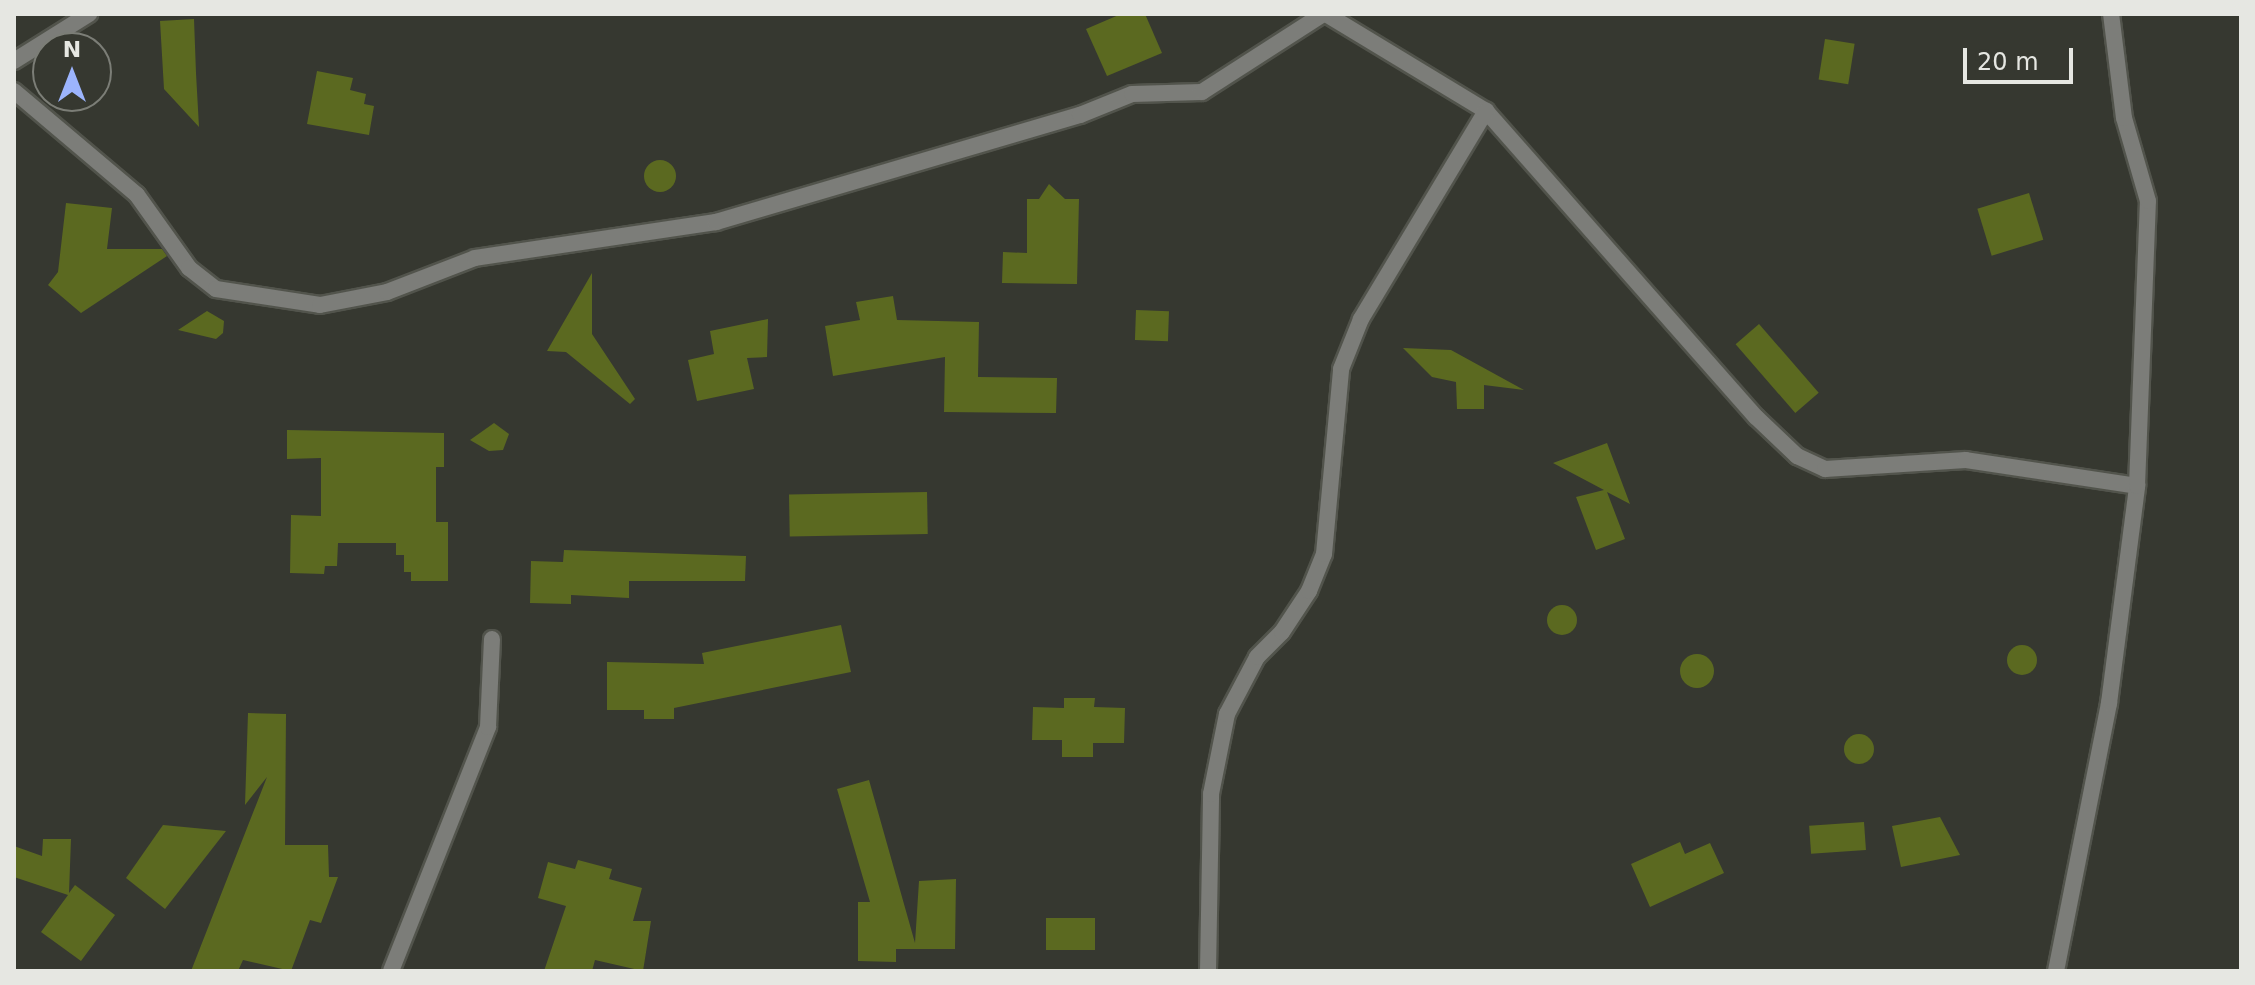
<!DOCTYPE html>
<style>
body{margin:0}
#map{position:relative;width:2255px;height:985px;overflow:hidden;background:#363830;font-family:"DejaVu Sans",sans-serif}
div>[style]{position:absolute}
.building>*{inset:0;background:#5b6920;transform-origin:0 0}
.round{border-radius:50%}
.roads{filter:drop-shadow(2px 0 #52544c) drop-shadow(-2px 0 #52544c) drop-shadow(0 2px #52544c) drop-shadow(0 -2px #52544c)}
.minor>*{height:16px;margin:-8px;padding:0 8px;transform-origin:8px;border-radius:8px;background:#7c7d79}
span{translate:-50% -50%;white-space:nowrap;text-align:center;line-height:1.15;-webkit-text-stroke:6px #363830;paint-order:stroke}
.frame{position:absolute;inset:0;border:16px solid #e6e7e2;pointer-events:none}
.north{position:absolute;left:32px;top:32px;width:80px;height:80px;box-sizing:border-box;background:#363830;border:2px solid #7c7e77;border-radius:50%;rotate:0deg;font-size:22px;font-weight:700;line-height:32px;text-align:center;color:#e6e7e2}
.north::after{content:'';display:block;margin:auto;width:28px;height:36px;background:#9cb4fd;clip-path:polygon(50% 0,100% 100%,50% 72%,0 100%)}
.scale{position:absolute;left:1963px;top:48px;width:110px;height:36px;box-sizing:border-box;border:4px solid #e6e7e2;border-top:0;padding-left:10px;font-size:24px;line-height:28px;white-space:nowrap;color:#e6e7e2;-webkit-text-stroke:6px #363830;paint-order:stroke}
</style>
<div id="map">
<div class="building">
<div style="clip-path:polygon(1121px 14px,1145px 14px,1162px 53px,1107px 76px,1086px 29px)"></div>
<div style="clip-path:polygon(194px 19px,196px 73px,199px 127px,164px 89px,160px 21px)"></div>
<div style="left:1825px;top:39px;width:30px;height:41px;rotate:9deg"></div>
<div style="clip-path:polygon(317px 71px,353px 78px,350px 90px,366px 94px,364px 104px,374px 106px,369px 135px,307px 124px)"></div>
<div class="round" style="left:644px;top:160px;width:32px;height:32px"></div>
<div style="clip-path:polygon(1049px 184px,1065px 199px,1079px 199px,1077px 284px,1002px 283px,1003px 252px,1027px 253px,1027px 199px,1039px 199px)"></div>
<div style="left:2029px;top:193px;width:49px;height:54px;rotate:73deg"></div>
<div style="clip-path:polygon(66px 203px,112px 208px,107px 249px,162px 249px,167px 256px,81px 313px,48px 285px,58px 272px)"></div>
<div style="clip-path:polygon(592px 273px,592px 334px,635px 399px,630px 404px,566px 352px,547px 351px)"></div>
<div style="clip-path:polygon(893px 296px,897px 320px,979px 322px,978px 377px,1057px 378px,1056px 413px,944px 412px,945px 357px,833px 376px,825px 326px,860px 320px,856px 302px)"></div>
<div style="left:1136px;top:310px;width:33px;height:30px;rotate:2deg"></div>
<div style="clip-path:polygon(207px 311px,224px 321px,223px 333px,216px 339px,178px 330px)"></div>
<div style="clip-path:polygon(768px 319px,767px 357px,747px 358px,754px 389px,697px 401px,688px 360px,714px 354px,710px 331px)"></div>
<div style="left:1759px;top:324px;width:91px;height:31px;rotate:49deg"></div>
<div style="clip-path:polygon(1403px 348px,1451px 350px,1524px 390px,1484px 385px,1484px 409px,1457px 409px,1456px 382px,1432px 377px)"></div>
<div style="clip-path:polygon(494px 423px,509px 434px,503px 450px,489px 451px,470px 440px)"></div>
<div style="clip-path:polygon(287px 430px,444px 433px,444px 467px,436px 467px,436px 522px,448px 522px,448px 581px,411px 581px,411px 572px,404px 572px,404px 555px,396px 555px,396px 543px,338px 543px,337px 566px,325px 566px,324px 574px,290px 573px,291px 515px,321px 516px,321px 458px,287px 459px)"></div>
<div style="clip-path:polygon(1607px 443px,1630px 504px,1607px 492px,1625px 539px,1596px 550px,1576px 497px,1604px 490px,1553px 463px)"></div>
<div style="left:927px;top:492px;width:42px;height:138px;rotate:89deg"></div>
<div style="clip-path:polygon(564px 550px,746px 556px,745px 581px,629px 581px,629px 598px,571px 595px,571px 604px,530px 603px,531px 561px,563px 562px)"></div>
<div class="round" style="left:1547px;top:605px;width:30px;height:30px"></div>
<div style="clip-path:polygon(841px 625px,851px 672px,674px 708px,674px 719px,644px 719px,644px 710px,607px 710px,607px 662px,704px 664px,702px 653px)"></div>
<div class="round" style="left:2007px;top:645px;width:30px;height:30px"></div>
<div class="round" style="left:1680px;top:654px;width:34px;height:34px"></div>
<div style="clip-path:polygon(1064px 698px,1095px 698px,1094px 707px,1125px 708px,1124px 743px,1093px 743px,1093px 757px,1062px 757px,1062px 740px,1032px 740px,1033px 707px,1064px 708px)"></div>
<div style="clip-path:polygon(248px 713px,286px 714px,285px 845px,328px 845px,329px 877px,338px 877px,321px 923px,310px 920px,291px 971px,243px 960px,238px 971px,191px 971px,267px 777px,245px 805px)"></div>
<div class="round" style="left:1844px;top:734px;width:30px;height:30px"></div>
<div style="clip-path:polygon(869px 780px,915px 943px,919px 881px,956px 879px,955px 949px,896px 949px,896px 962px,858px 961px,858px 902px,870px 902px,837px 789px)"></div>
<div style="clip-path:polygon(1940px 817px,1960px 855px,1901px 867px,1892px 826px)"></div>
<div style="left:1864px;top:822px;width:28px;height:55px;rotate:86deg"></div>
<div style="clip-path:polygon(163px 825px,226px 831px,165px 909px,126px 878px)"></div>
<div style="clip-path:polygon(43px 839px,71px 839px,69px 893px,75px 885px,115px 915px,81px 961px,41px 932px,68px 895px,14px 877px,14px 846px,42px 856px)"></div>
<div style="clip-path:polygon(1680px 842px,1685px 854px,1710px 843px,1724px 873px,1650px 907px,1631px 864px)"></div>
<div style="clip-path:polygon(578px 860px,612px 869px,609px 879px,642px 888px,633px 921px,651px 921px,643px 971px,595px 960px,592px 971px,544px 971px,566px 906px,538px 898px,548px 862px,575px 869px)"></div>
<div style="left:1046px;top:918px;width:49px;height:32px"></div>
</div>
<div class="roads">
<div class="minor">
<div style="left:1326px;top:14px;width:187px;rotate:31.2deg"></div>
<div style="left:1486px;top:111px;width:408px;rotate:48.6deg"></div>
<div style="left:1756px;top:417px;width:57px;rotate:43.6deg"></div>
<div style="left:1797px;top:456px;width:31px;rotate:25deg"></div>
<div style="left:1825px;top:469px;width:141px;rotate:-3.7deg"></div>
<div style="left:1966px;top:460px;width:173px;rotate:8.6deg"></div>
<div style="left:14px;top:61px;width:89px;rotate:-32.1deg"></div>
<div style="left:14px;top:91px;width:161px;rotate:40.2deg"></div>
<div style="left:137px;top:195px;width:90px;rotate:54.5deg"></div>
<div style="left:189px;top:268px;width:34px;rotate:38deg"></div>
<div style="left:216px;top:289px;width:105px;rotate:8.7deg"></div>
<div style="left:320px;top:305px;width:68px;rotate:-11deg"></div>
<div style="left:387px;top:292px;width:94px;rotate:-21.1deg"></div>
<div style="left:475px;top:258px;width:244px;rotate:-8.5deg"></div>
<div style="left:716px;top:222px;width:379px;rotate:-16.4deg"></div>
<div style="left:1080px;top:115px;width:56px;rotate:-22deg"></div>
<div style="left:1132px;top:94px;width:70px;rotate:-1.6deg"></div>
<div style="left:1202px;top:92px;width:144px;rotate:-32.8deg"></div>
<div style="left:391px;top:971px;width:263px;rotate:-68.3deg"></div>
<div style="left:488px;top:727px;width:88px;rotate:-87.4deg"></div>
<div style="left:1208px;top:971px;width:177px;rotate:-89deg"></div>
<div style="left:1211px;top:794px;width:82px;rotate:-78.7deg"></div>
<div style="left:1227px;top:714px;width:64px;rotate:-62.2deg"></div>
<div style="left:1257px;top:657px;width:35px;rotate:-45deg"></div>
<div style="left:1282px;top:632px;width:49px;rotate:-56.6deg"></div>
<div style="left:1309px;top:591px;width:40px;rotate:-68deg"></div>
<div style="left:1324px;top:554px;width:186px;rotate:-84.7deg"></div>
<div style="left:1341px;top:369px;width:54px;rotate:-68.2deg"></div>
<div style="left:1361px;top:319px;width:243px;rotate:-59deg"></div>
<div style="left:2056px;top:971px;width:273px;rotate:-78.8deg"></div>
<div style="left:2109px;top:703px;width:219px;rotate:-82.6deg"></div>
<div style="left:2137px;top:486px;width:285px;rotate:-87.8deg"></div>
<div style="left:2148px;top:201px;width:86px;rotate:-106.1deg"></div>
<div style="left:2124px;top:118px;width:105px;rotate:-97.1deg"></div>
</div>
</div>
<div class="frame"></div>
<div class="north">N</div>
<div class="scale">20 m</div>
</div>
